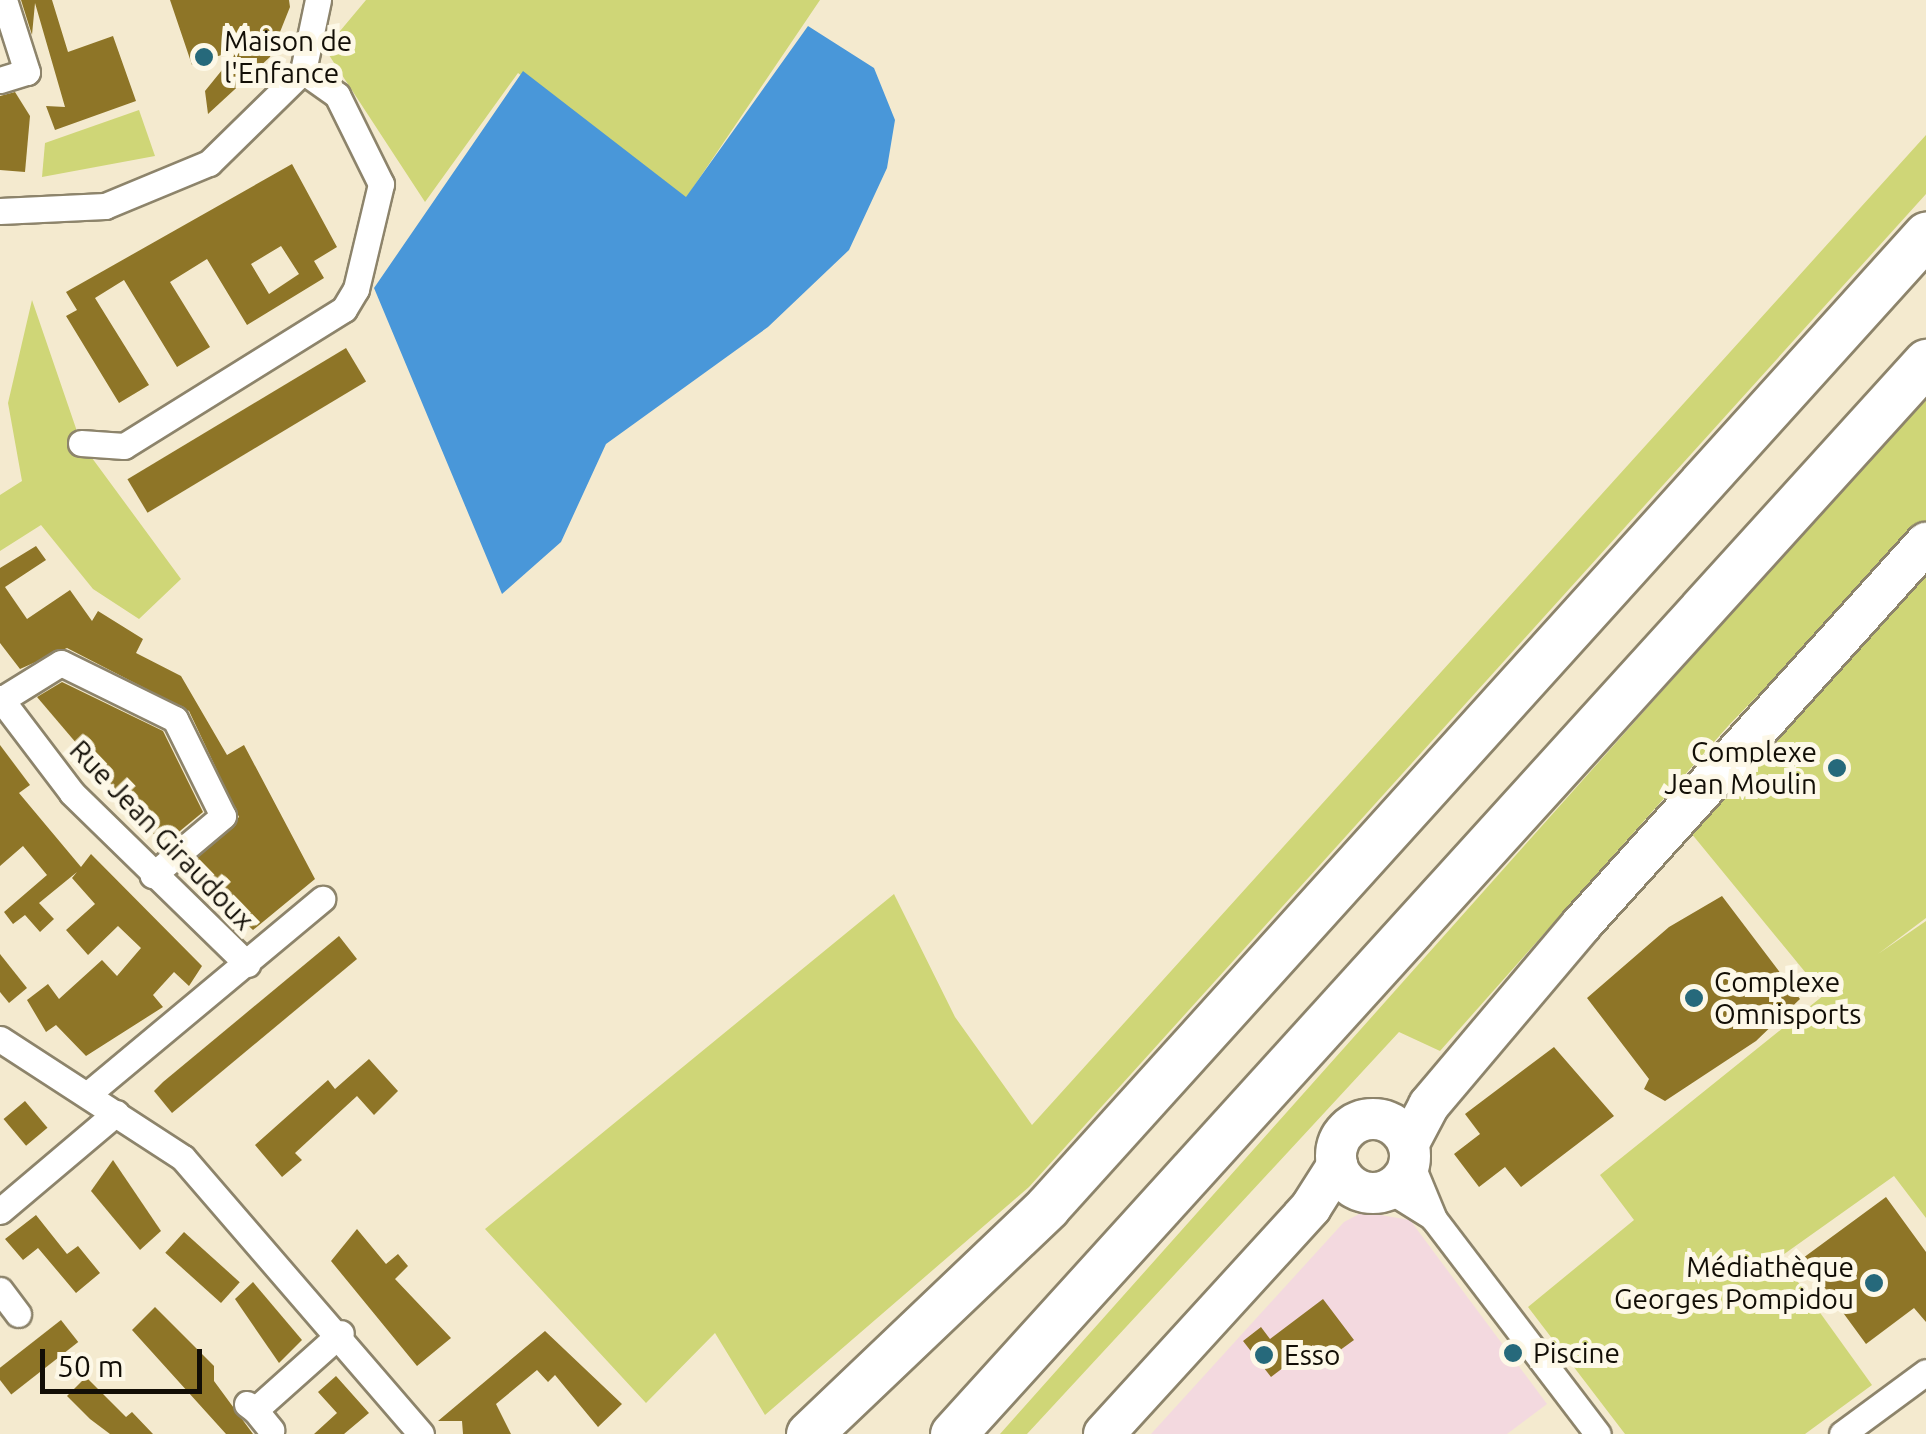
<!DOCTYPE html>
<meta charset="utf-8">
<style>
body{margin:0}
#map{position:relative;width:1926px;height:1434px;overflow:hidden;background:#f4eacf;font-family:Ubuntu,sans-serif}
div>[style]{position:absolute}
.commercial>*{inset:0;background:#f3d9df}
.green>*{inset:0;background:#cfd677}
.water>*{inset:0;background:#4997d9}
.building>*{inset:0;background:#8e7527;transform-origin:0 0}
.roads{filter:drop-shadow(2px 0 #8d846b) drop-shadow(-2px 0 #8d846b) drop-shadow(0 2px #8d846b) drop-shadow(0 -2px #8d846b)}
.minor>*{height:25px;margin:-12.5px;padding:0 12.5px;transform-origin:12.5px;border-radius:12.5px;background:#fff}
.primary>*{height:40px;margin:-20px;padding:0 20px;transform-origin:20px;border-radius:20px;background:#fff}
.primary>.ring{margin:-20px;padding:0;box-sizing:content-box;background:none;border:40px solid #fff;border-radius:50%}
.motorway>*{height:45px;margin:-22.5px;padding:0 22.5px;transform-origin:22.5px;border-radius:22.5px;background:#fff}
.dots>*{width:28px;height:28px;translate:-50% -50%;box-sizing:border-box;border:5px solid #fdf8e7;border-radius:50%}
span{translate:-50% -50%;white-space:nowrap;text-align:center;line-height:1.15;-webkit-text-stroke:10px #fdf8e7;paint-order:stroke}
.poi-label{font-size:28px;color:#120e06}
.left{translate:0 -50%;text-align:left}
.right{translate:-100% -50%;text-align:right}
.street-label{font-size:28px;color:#120e06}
.scale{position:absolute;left:40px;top:1349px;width:162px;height:45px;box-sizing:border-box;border:5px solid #120e06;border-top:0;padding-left:12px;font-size:30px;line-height:35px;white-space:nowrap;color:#120e06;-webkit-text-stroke:8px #fdf8e7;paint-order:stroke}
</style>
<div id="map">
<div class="commercial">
<div style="clip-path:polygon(1363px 1212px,1410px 1220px,1547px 1404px,1507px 1434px,1151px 1434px,1344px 1222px)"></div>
</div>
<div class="green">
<div style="clip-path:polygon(366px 0,820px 0,686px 198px,518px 73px,425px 202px,325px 49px)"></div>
<div style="clip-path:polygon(139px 110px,155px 156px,42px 177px,45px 143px)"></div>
<div style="clip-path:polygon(1926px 135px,1926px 194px,1029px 1187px,765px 1415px,715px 1333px,646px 1403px,485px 1229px,894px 894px,955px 1017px,1032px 1125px)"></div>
<div style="clip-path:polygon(32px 300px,81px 443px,181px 579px,139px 619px,93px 589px,41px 525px,0 551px,0 495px,22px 481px,8px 403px)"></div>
<div style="clip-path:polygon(1926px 395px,1926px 521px,1729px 725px,1440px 1051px,1399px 1032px,1027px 1434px,1000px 1434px)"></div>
<div style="clip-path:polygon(1926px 571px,1926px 918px,1878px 954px,1926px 921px,1926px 1218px,1894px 1176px,1780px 1257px,1872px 1385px,1805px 1434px,1625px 1434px,1528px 1307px,1634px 1220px,1600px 1175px,1824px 995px,1691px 833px)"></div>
</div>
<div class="water">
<div style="clip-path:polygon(808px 26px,874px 68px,895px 120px,887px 168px,849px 250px,768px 327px,606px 444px,561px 542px,502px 594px,374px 288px,523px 71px,686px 197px)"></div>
</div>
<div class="building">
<div style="clip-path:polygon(21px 0,52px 0,68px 52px,113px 36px,136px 101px,55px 130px,46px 106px,65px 107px,35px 3px,32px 35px)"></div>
<div style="clip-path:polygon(170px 0,289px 0,290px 7px,270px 57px,208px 114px,205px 91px,239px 49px,192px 65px)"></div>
<div style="clip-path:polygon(15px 92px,30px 116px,25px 172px,0 170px,0 96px)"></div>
<div style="clip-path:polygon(evenodd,292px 164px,337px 247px,314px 261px,324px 278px,247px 325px,207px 259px,170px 282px,210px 347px,177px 367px,124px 280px,95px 298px,149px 385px,119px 403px,66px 316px,77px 310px,66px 292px,292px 164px,281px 246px,299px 274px,269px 294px,251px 264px,281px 246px)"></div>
<div style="left:346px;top:348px;width:39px;height:255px;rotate:59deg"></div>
<div style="clip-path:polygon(36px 546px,46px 560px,5px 587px,27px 619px,70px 590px,92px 621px,98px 611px,143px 639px,136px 653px,181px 676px,227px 755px,244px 745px,315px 879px,253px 930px,187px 868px,239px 817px,189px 711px,67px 648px,20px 669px,0 643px,0 568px)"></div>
<div style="clip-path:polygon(62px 682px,163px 731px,203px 812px,163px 845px,37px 697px)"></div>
<div style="clip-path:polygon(0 745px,30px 785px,19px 793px,81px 867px,91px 854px,202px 966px,189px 986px,174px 972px,153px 995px,163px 1007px,86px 1056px,56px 1025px,46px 1032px,27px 1000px,48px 984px,59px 999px,102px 960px,117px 976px,141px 948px,118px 926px,88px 955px,66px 930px,95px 904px,72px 878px,77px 872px,39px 903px,54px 919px,40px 932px,25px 915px,13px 924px,4px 912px,47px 875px,23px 846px,0 866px)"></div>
<div style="clip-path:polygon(1722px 896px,1800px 999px,1756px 1041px,1665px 1101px,1644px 1089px,1649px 1079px,1587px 998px,1669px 927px)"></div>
<div style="clip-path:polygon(339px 936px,357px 959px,172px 1113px,154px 1091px,163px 1082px)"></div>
<div style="clip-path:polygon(0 954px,27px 988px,9px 1003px,0 992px)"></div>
<div style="clip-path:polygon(1554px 1047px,1614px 1116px,1521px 1187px,1505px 1167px,1479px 1187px,1454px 1154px,1480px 1134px,1465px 1114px)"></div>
<div style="clip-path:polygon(369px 1059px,398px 1091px,374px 1115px,357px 1096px,295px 1153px,302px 1160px,282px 1177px,255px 1145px,328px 1080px,335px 1089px)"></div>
<div style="left:25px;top:1101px;width:35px;height:28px;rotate:50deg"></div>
<div style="clip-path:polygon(113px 1160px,161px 1231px,140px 1250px,91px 1191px)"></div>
<div style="clip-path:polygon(1886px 1197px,1926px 1252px,1926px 1322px,1914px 1308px,1866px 1344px,1803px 1258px)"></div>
<div style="clip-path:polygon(36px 1215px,67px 1254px,78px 1246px,100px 1273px,76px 1293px,38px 1248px,23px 1260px,5px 1239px)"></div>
<div style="clip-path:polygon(357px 1229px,386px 1264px,398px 1254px,408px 1266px,395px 1279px,451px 1338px,417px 1366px,331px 1261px)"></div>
<div style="left:184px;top:1232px;width:75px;height:28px;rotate:42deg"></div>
<div style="clip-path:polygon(253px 1282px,302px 1340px,279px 1363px,235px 1299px)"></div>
<div style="clip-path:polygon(1323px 1299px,1354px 1340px,1325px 1361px,1313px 1345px,1271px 1377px,1243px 1341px,1261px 1327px,1270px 1339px)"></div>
<div style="clip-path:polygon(155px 1307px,214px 1366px,214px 1381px,253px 1434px,226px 1434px,132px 1330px)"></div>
<div style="left:61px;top:1320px;width:28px;height:85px;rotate:52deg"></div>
<div style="clip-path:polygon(545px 1331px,622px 1404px,598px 1427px,555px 1375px,548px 1382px,537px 1370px,496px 1404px,511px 1434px,463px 1434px,462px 1421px,438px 1421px)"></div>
<div style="clip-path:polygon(336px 1376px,369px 1413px,344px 1434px,314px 1434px,337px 1413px,318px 1392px)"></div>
<div style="clip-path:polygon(86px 1377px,126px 1417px,132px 1412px,153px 1434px,110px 1434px,90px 1419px,67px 1396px)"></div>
</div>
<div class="roads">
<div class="minor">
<div style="left:0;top:80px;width:28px;rotate:-17deg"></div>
<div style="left:27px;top:72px;width:76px;rotate:-107.7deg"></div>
<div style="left:0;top:211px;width:105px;rotate:-2.7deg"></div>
<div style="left:105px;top:206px;width:113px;rotate:-22.5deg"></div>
<div style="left:209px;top:163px;width:132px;rotate:-44.4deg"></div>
<div style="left:303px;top:71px;width:73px;rotate:-78.1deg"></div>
<div style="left:81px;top:443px;width:43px;rotate:4deg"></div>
<div style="left:124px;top:446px;width:259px;rotate:-31.9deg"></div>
<div style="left:344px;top:309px;width:23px;rotate:-59deg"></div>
<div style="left:356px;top:289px;width:108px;rotate:-76.6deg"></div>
<div style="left:381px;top:184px;width:99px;rotate:-116.3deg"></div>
<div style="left:337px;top:95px;width:42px;rotate:-144.8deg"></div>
<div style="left:0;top:698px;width:119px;rotate:52.8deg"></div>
<div style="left:72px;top:793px;width:245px;rotate:44.3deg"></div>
<div style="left:1px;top:700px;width:70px;rotate:-31.7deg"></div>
<div style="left:61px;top:663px;width:127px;rotate:26.2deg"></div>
<div style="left:175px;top:719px;width:108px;rotate:63.7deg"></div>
<div style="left:223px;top:816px;width:92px;rotate:139.9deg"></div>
<div style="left:0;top:1039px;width:218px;rotate:33deg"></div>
<div style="left:183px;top:1158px;width:364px;rotate:49.2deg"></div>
<div style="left:88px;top:1094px;width:305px;rotate:-39.8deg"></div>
<div style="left:1410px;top:1161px;width:63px;rotate:67.5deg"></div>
<div style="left:1434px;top:1219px;width:270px;rotate:52.7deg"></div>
<div style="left:1389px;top:1190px;width:49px;rotate:31.8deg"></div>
<div style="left:0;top:1211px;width:152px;rotate:-40.2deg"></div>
<div style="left:0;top:1290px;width:30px;rotate:53deg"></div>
<div style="left:247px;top:1404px;width:10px;rotate:37deg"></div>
<div style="left:255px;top:1410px;width:115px;rotate:-41.8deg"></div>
<div style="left:255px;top:1410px;width:26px;rotate:51deg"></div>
<div style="left:1842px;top:1434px;width:104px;rotate:-36.4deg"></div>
</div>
<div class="primary">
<div class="ring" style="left:1336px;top:1119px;width:34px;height:34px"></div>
<div style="left:1409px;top:1143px;width:43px;rotate:-62.2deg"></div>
<div style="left:1429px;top:1105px;width:236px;rotate:-49.8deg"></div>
<div style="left:1581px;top:925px;width:515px;rotate:-47.91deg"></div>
<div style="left:1104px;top:1434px;width:307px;rotate:-47.6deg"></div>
<div style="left:1311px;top:1207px;width:49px;rotate:-57.6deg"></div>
</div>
<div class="motorway">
<div style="left:809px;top:1434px;width:329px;rotate:-43.6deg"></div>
<div style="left:1047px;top:1207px;width:1311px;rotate:-47.88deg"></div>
<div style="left:953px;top:1434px;width:1448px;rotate:-47.77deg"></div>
</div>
</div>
<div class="dots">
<div style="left:204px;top:57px;background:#26697b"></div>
<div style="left:1837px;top:768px;background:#26697b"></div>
<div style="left:1694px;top:998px;background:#26697b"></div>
<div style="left:1874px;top:1283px;background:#26697b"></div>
<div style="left:1513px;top:1353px;background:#26697b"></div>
<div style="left:1264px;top:1355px;background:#26697b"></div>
</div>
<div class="poi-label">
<span class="left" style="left:224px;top:57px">Maison de<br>l'Enfance</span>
<span class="right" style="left:1817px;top:768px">Complexe<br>Jean Moulin</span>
<span class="left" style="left:1714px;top:998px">Complexe<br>Omnisports</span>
<span class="right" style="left:1854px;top:1283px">Médiathèque<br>Georges Pompidou</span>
<span class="left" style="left:1533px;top:1353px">Piscine</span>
<span class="left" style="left:1284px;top:1355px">Esso</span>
</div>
<div class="street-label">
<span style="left:162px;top:835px;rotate:46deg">Rue Jean Giraudoux</span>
</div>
<div class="scale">50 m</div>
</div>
